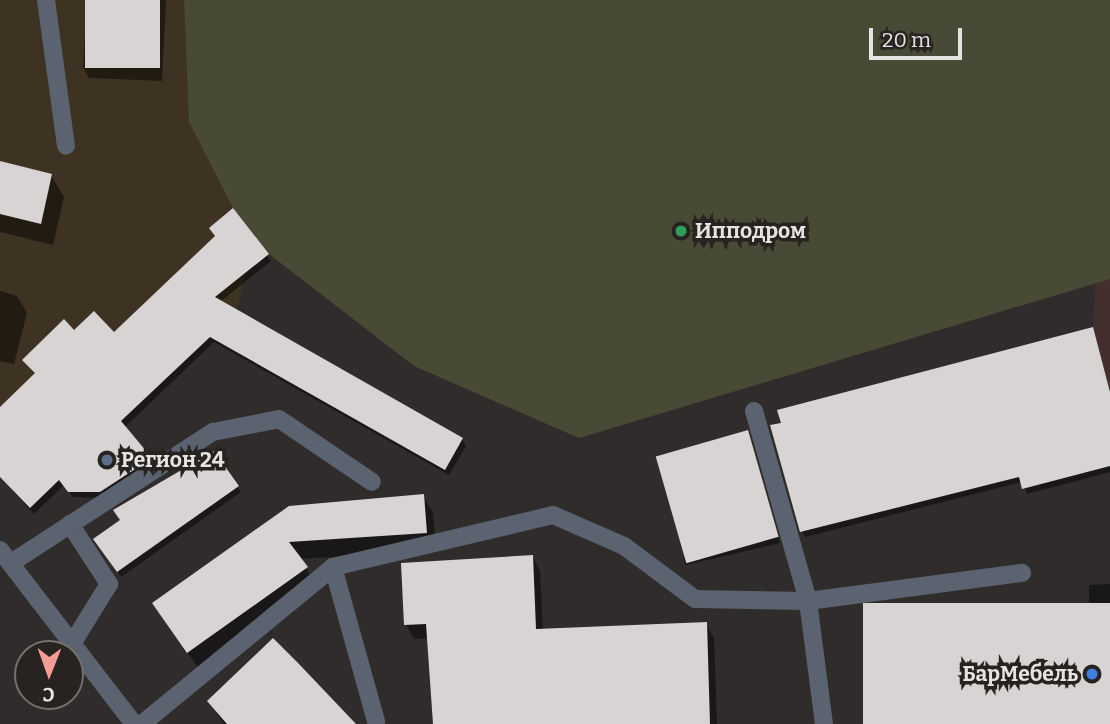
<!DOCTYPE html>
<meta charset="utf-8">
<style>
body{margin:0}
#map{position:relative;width:1110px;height:724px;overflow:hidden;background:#2f2c2b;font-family:Bitter,serif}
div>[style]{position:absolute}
.commercial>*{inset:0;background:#432f2d}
.industrial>*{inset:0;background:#3e3323}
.green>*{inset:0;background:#494a35}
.shadow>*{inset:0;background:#0007}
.building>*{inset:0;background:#d8d4d3;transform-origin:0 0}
.minor>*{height:18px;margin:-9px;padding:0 9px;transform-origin:9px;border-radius:9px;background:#5a636f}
.dots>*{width:19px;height:19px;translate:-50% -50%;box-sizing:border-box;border:4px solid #262321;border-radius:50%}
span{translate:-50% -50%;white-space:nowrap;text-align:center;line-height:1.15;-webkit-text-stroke:7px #262321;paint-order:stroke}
.poi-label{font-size:21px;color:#e6e4e3;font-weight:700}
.left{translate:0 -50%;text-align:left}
.right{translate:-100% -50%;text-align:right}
.north{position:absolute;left:14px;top:640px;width:70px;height:70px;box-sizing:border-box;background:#262321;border:2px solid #73706f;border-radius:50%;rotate:181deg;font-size:19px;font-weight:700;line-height:28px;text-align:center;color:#e6e4e3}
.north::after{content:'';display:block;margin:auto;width:24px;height:32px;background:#f59c96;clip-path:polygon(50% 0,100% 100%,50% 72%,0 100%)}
.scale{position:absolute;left:869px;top:28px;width:93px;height:32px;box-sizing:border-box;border:4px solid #e6e4e3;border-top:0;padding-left:9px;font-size:21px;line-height:24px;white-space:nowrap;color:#e6e4e3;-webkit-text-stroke:5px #262321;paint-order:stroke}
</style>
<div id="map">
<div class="commercial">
<div style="clip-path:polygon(1110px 279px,1110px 392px,1093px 327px,1095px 283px)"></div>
</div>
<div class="industrial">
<div style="clip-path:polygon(0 0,184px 0,189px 122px,233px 208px,269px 254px,245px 273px,237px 311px,30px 508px,0 477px)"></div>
</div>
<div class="green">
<div style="clip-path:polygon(184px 0,1110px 0,1110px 279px,579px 438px,414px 366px,269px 254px,233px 208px,189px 122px)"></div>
</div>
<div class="shadow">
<div style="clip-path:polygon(87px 0,166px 0,162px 81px,89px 78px,83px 67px)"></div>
<div style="clip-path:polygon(0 164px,51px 175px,64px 197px,53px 245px,0 232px)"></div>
<div style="clip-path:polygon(233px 210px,271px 261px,220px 302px,462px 439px,466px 446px,449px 475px,214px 342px,124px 428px,154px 465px,104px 498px,73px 497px,64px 485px,34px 514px,0 477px,0 409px,36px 375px,24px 360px,74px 332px,114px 334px,216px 237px)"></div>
<div style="clip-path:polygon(0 291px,17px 296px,27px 313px,14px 364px,0 361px)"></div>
<div style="clip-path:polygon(1092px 329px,1110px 391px,1110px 472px,1027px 494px,1022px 482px,805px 537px,802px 531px)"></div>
<div style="clip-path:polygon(750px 438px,780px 543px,686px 565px,683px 559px)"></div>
<div style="clip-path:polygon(237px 487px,241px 492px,121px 577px,99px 545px)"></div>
<div style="clip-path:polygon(423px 496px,433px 513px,436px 550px,300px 559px,316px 585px,199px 669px,154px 604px,289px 507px)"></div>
<div style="clip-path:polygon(532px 556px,540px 571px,543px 630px,706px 624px,714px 638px,717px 724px,434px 724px,429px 638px,414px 639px,406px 624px)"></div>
<div style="clip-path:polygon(1110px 584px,1110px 724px,869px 724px,1089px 606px,1089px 585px)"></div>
<div style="clip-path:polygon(209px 702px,354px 724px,224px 724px)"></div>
</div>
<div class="building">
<div style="left:85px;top:0;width:75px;height:68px"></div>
<div style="clip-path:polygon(0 161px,52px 174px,41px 224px,0 214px)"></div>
<div style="clip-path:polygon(233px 208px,269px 254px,215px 297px,463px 438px,445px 470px,210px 337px,121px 421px,152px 458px,100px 492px,68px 492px,59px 480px,30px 508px,0 477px,0 407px,35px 373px,22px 360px,64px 319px,74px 330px,94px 311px,114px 332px,215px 236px,209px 228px)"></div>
<div style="clip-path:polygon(1093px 327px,1110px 392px,1110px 466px,1022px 489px,1019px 477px,800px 532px,770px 425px,781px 423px,777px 410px)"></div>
<div style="left:748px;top:430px;width:111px;height:96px;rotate:74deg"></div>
<div style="clip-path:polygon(214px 451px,239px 486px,117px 572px,93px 539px,120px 520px,113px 510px)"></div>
<div style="clip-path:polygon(424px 494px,427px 533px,289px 542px,308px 567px,187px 653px,152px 603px,289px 506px)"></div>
<div style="clip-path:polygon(533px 555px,536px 629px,707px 622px,710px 724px,433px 724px,426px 624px,404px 625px,401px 563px)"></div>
<div style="left:1110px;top:603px;width:121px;height:247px;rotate:90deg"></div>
<div style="clip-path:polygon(273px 638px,299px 664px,356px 724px,227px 724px,207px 701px)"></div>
</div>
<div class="minor">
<div style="left:46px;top:0;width:147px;rotate:82.2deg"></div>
<div style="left:754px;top:411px;width:198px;rotate:74.1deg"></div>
<div style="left:808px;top:601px;width:124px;rotate:82.6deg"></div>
<div style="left:70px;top:524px;width:72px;rotate:57deg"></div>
<div style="left:109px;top:584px;width:70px;rotate:121.7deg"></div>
<div style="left:0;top:550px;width:220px;rotate:52.4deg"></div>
<div style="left:11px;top:563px;width:241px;rotate:-33deg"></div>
<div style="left:213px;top:432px;width:67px;rotate:-11.1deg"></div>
<div style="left:279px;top:419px;width:112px;rotate:34.1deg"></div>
<div style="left:333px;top:567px;width:160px;rotate:74.4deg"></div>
<div style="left:142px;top:724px;width:247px;rotate:-39.4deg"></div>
<div style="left:333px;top:567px;width:226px;rotate:-13.3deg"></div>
<div style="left:553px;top:515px;width:77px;rotate:23.6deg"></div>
<div style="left:624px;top:546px;width:89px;rotate:36.7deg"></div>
<div style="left:695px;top:599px;width:113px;rotate:1deg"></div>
<div style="left:808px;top:601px;width:216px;rotate:-7.5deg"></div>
</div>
<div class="dots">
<div style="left:681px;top:231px;background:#2e9e5b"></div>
<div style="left:107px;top:460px;background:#5c6f8a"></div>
<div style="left:1092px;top:674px;background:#3f7fe0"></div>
</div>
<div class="poi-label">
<span class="left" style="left:695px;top:231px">Ипподром</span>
<span class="left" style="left:121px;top:460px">Регион 24</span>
<span class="right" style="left:1078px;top:674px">БарМебель</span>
</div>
<div class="north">С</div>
<div class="scale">20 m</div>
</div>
